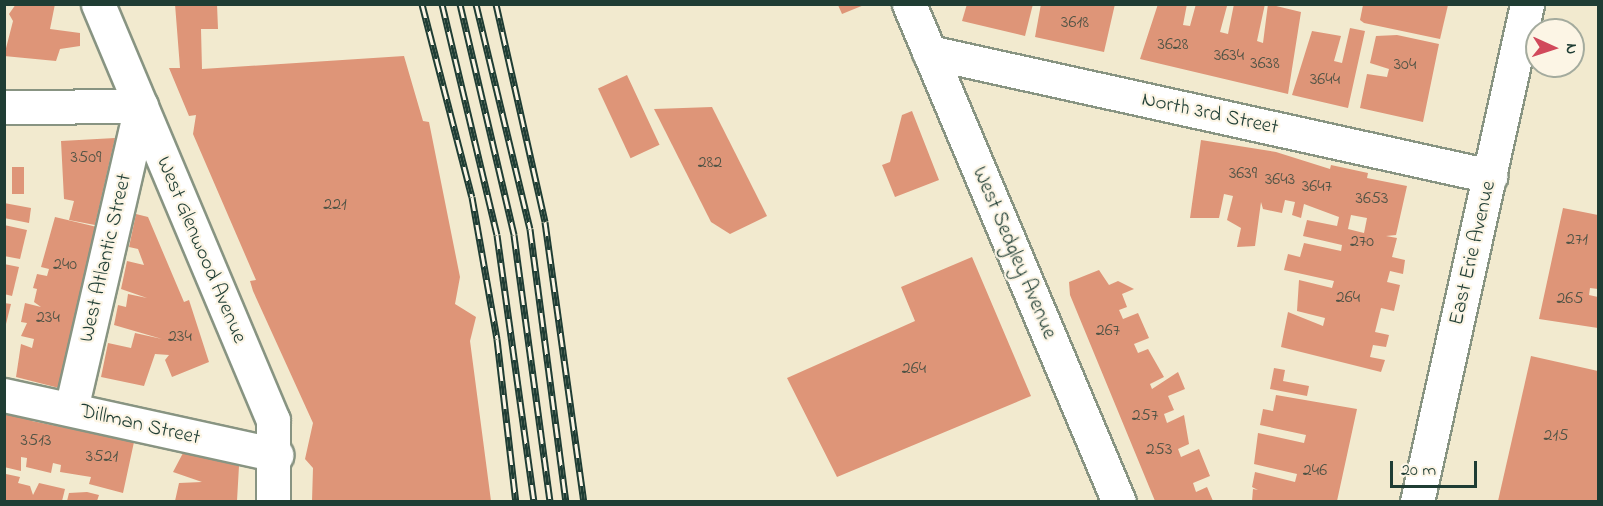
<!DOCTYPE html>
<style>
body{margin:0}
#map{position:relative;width:1603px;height:506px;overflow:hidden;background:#f2eacf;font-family:"Indie Flower",sans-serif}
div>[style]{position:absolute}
.building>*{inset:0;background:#de9578;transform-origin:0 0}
.roads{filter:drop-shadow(2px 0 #889482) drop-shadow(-2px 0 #889482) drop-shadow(0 2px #889482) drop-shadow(0 -2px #889482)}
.minor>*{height:33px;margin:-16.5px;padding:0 16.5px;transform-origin:16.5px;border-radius:16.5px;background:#fff}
.major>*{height:33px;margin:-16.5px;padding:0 16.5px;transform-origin:16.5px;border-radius:16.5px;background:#fff}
.rail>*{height:7px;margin-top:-3.5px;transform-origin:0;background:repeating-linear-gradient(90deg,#fcf5e5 0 14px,#1f3d34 0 28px);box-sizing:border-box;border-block:2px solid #1f3d34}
span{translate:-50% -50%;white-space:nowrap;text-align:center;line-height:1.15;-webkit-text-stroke:4.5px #fcf5e5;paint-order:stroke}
.number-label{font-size:18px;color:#4f5345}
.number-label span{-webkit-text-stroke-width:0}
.street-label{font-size:21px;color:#1f3d34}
.frame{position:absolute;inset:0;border:6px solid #1f3d34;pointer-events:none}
.north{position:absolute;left:1525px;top:18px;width:60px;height:60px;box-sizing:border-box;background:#fcf5e5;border:2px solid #a4ab9e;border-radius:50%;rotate:93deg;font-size:16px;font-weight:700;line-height:24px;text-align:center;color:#1f3d34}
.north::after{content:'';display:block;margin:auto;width:21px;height:27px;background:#d1495b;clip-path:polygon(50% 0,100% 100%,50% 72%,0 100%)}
.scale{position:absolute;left:1390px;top:461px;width:87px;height:27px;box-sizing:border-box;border:3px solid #1f3d34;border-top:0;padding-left:8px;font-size:18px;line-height:21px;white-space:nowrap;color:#1f3d34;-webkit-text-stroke:4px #fcf5e5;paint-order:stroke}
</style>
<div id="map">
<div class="building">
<div style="clip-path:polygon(16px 4px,55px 4px,50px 29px,80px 33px,80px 46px,60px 49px,56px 61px,4px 56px,13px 21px,9px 14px)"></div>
<div style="clip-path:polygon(175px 4px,217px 4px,218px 29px,201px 29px,202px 69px,404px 56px,423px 121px,429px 122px,460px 277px,455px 304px,476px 317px,470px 341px,491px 501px,312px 501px,313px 468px,305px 459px,313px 423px,253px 291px,250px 281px,256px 280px,193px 134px,196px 115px,189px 116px,169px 68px,180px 68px)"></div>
<div style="clip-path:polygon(967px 4px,1033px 4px,1025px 36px,962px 21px)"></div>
<div style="clip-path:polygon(1041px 4px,1115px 4px,1104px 52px,1035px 37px)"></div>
<div style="clip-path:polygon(1158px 4px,1187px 4px,1183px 25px,1190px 26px,1196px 4px,1227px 6px,1220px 32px,1228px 34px,1234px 4px,1265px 4px,1257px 41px,1263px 43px,1268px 4px,1301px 12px,1288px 94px,1140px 59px)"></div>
<div style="clip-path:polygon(838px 5px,864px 5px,842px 14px)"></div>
<div style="clip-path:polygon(1363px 5px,1448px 5px,1440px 39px,1364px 23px,1360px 20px)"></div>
<div style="clip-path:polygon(1350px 28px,1365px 31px,1348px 108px,1292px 95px,1312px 31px,1341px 36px,1334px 61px,1342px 63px)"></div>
<div style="clip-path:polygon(1397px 35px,1439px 44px,1423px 122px,1360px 108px,1367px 74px,1387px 77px,1389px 69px,1370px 63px,1376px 36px)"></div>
<div style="left:627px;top:75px;width:77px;height:32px;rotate:65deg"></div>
<div style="clip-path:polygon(712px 107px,767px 216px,730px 234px,711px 222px,654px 109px)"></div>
<div style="clip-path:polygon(912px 111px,939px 180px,895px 197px,882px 165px,890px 162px,902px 115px)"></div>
<div style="clip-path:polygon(115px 138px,95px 225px,69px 220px,74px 201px,64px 199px,61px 141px)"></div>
<div style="clip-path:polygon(evenodd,1201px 140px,1276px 152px,1330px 169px,1331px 165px,1368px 173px,1367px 178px,1407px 186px,1396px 235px,1386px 236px,1397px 238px,1392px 257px,1405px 260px,1403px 274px,1390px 271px,1387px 282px,1400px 285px,1394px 311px,1381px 308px,1375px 332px,1389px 335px,1386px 347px,1373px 345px,1370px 357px,1385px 360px,1381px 372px,1281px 347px,1288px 312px,1323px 326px,1325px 318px,1297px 311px,1299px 280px,1332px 288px,1334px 281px,1284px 270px,1288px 254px,1300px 257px,1304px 243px,1341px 251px,1342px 245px,1303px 236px,1307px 220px,1337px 226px,1339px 217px,1304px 204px,1301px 218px,1292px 215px,1295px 202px,1285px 200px,1282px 213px,1263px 209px,1261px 202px,1255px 246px,1237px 247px,1241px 228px,1227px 220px,1233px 196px,1224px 194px,1219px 218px,1190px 218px,1201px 140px,1351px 215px,1367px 218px,1364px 233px,1348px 229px,1351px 215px)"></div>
<div style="left:12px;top:167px;width:12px;height:27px"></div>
<div style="clip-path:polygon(4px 203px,31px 208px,29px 223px,4px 218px)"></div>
<div style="clip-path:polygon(1563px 208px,1598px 215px,1598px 289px,1590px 288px,1589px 295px,1598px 297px,1598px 328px,1539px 319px)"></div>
<div style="clip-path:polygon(136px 214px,148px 217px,184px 302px,189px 300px,209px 362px,172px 377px,165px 360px,169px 355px,155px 354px,144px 386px,101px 377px,108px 343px,131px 348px,135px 333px,162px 339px,114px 325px,118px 305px,126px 307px,128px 294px,147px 298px,121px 289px,127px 261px,144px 265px,138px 249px,129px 247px)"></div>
<div style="clip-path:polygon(55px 217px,97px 227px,59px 388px,16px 377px,21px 344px,32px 348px,34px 339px,21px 336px,27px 323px,21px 322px,25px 303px,41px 307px,34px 302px,37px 289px,33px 288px,37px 274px,47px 276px,49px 269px,41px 267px)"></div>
<div style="clip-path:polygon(4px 225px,27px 230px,20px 259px,4px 256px)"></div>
<div style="clip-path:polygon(972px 257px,1031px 396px,837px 477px,787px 378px,915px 321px,901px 287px)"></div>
<div style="clip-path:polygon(4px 264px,19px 267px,12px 296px,4px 294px)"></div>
<div style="clip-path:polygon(1099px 270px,1109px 285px,1118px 281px,1134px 289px,1122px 294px,1127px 307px,1119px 310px,1123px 319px,1138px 313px,1149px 338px,1134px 344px,1138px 353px,1148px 349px,1164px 377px,1150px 384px,1152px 389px,1178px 372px,1185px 389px,1168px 396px,1174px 410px,1164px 414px,1167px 423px,1184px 415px,1189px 444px,1178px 449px,1181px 457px,1199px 449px,1210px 476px,1193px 483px,1196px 492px,1207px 487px,1213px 501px,1155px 501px,1070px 295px,1069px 282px)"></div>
<div style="clip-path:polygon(4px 303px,11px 304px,5px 328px,4px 328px)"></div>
<div style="clip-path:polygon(1531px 356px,1598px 371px,1598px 501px,1498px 501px)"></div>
<div style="clip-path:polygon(1274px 368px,1285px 370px,1283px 381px,1309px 386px,1307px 396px,1270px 389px)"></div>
<div style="clip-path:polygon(1276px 395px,1357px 409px,1337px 501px,1252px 501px,1253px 489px,1258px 490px,1252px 487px,1255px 472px,1295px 482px,1297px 474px,1254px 464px,1258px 433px,1304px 443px,1306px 435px,1260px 425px,1263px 409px,1273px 411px)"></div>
<div style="clip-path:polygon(4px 409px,33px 416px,32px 421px,134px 442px,123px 493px,89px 484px,91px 477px,60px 472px,61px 465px,53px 463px,51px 473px,26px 467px,27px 458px,21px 457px,21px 471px,4px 467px)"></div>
<div style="clip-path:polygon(183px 453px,239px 466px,237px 501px,175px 501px,179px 483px,202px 482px,173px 472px)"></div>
<div style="clip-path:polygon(6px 474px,20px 477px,18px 483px,30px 486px,33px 495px,39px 483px,65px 489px,62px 501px,4px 501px)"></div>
<div style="clip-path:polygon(69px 493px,87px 492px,99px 495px,97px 501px,67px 501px)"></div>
</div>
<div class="roads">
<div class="minor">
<div style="left:909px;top:4px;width:540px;rotate:67.14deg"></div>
<div style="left:929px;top:52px;width:575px;rotate:12.46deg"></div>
<div style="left:4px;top:107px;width:137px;rotate:-0.4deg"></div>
<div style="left:141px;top:106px;width:311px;rotate:103deg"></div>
<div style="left:4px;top:395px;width:279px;rotate:12.4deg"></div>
</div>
<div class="major">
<div style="left:98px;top:4px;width:451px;rotate:67.2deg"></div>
<div style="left:273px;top:420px;width:82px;rotate:90deg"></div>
<div style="left:1417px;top:502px;width:510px;rotate:-77.54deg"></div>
</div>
</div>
<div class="rail">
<div style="left:422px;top:4px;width:199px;rotate:75.5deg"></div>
<div style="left:472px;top:197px;width:144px;rotate:80deg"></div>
<div style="left:497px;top:339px;width:164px;rotate:83.4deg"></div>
<div style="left:442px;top:4px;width:237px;rotate:76.6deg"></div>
<div style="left:497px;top:235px;width:270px;rotate:82.1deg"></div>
<div style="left:460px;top:4px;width:237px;rotate:76.8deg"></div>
<div style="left:514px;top:235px;width:269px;rotate:82.3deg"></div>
<div style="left:476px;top:4px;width:231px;rotate:76.5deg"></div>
<div style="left:530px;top:229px;width:275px;rotate:82.5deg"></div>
<div style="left:496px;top:4px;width:223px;rotate:77.3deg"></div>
<div style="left:545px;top:222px;width:283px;rotate:82.1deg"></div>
</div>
<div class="number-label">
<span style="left:1075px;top:23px">3618</span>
<span style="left:1173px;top:45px">3628</span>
<span style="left:1229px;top:56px">3634</span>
<span style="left:1265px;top:64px">3638</span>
<span style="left:1405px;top:65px">304</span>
<span style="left:1325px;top:80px">3644</span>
<span style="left:86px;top:158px">3509</span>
<span style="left:710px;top:163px">282</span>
<span style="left:1243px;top:174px">3639</span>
<span style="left:1280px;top:180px">3643</span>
<span style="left:1317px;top:187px">3647</span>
<span style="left:1372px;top:199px">3653</span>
<span style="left:335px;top:205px">221</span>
<span style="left:1577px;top:240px">271</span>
<span style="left:1362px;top:242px">270</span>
<span style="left:65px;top:265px">240</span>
<span style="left:1348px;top:298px">264</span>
<span style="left:1570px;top:299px">265</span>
<span style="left:48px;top:318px">234</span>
<span style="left:1108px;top:331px">267</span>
<span style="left:180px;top:337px">234</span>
<span style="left:914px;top:369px">264</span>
<span style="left:1145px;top:416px">257</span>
<span style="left:1556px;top:436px">215</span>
<span style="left:36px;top:441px">3513</span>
<span style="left:1159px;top:450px">253</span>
<span style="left:102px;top:457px">3521</span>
<span style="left:1315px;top:471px">246</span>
</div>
<div class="street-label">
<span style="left:1210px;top:114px;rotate:12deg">North 3rd Street</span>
<span style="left:201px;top:250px;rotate:67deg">West Glenwood Avenue</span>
<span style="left:1014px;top:253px;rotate:67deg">West Sedgley Avenue</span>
<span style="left:1473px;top:253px;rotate:-77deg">East Erie Avenue</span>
<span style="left:106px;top:258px;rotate:-77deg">West Atlantic Street</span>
<span style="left:140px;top:425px;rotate:13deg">Dillman Street</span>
</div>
<div class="frame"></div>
<div class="north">N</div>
<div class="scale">20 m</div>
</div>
